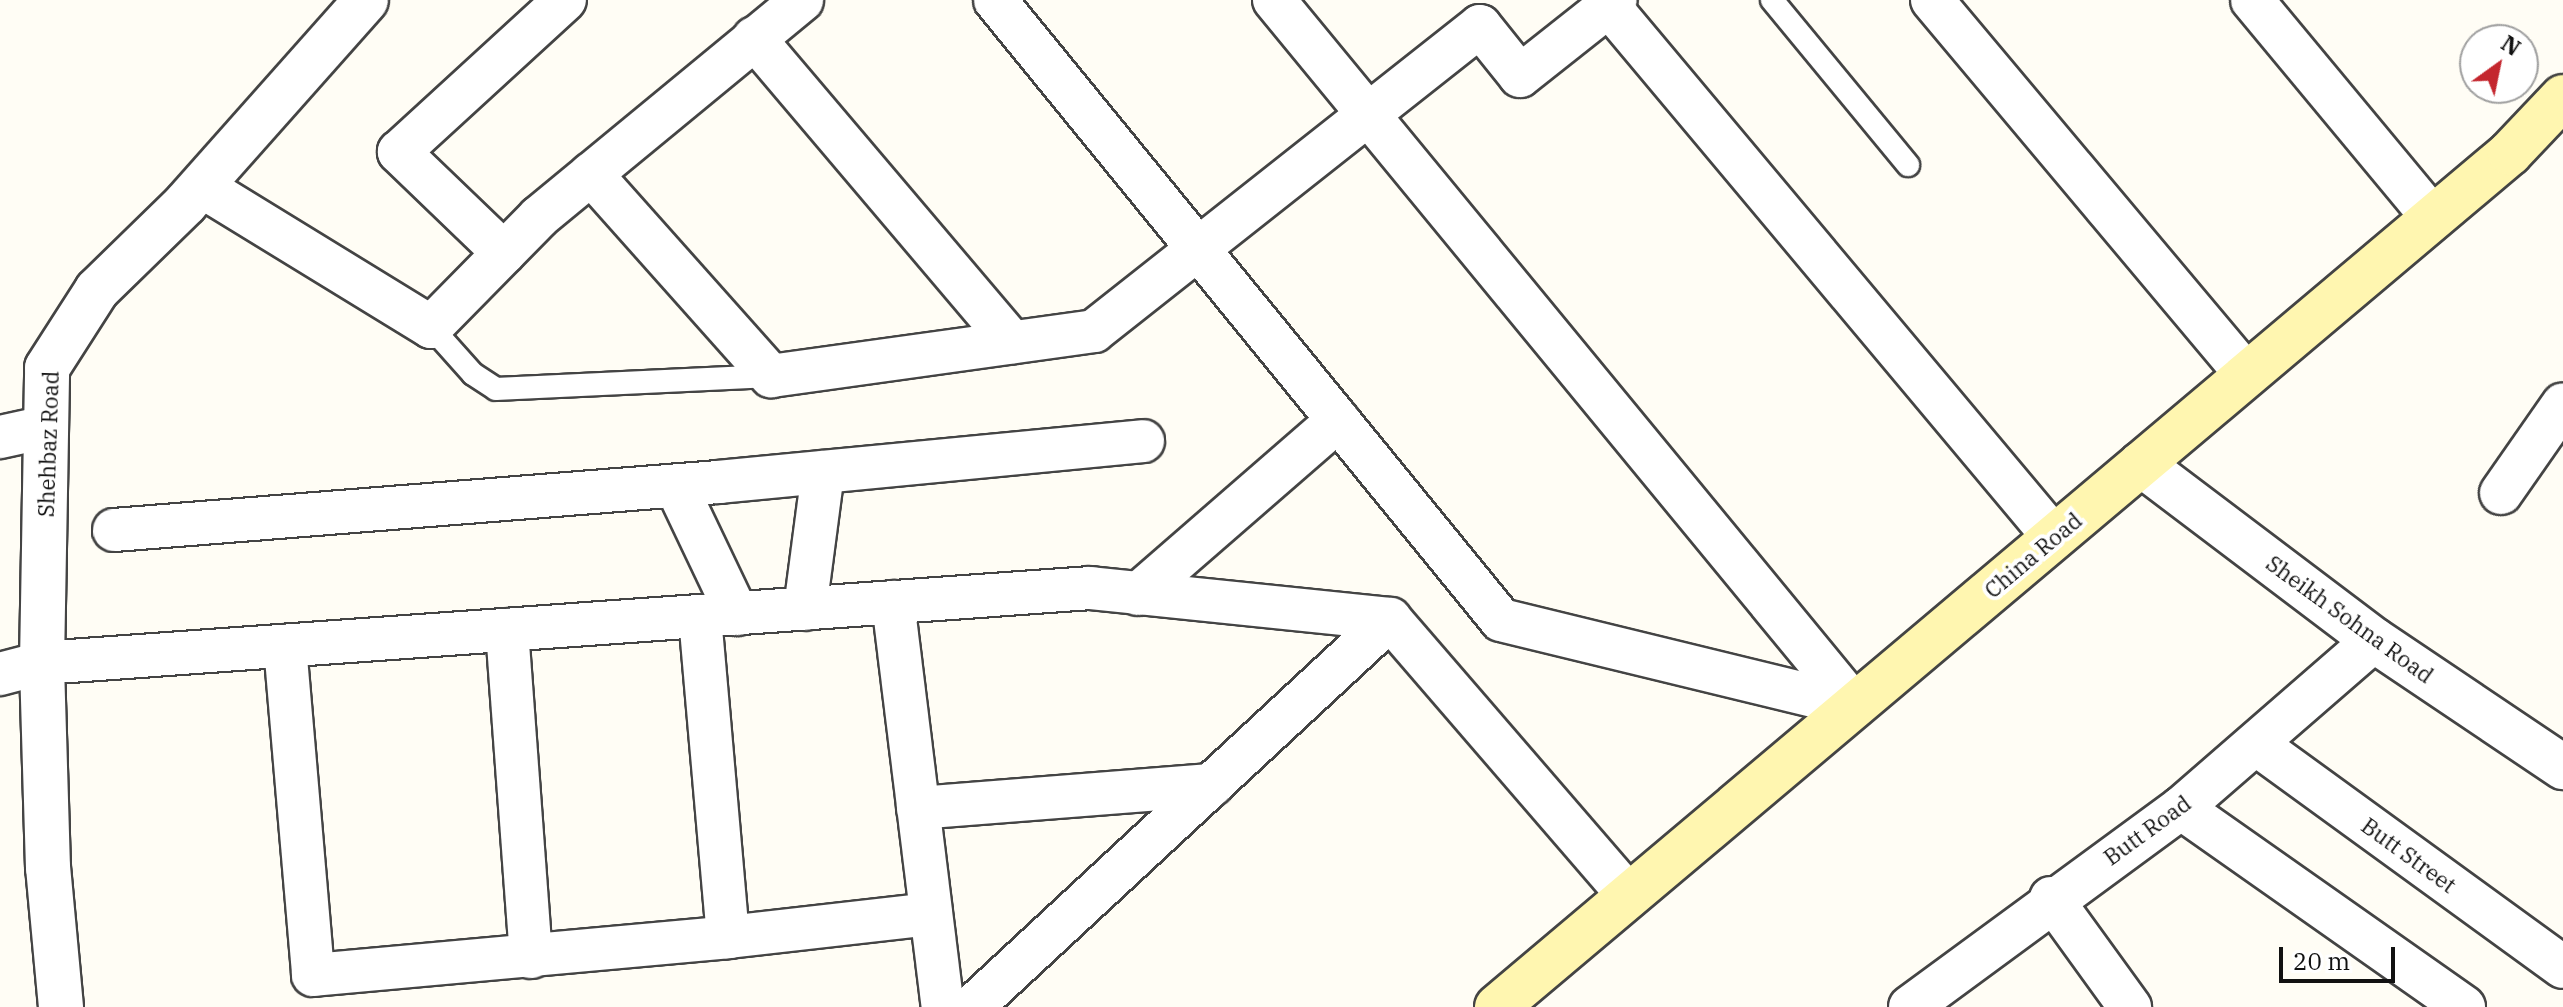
<!DOCTYPE html>
<style>
body{margin:0}
#map{position:relative;width:2563px;height:1007px;overflow:hidden;background:#fffdf5;font-family:"IBM Plex Serif",serif}
div>[style]{position:absolute}
.roads{filter:drop-shadow(2px 0 #444) drop-shadow(-2px 0 #444) drop-shadow(0 2px #444) drop-shadow(0 -2px #444)}
.service>*{height:22px;margin:-11px;padding:0 11px;transform-origin:11px;border-radius:11px;background:#fff}
.minor>*{height:42px;margin:-21px;padding:0 21px;transform-origin:21px;border-radius:21px;background:#fff}
.tertiary>*{height:44px;margin:-22px;padding:0 22px;transform-origin:22px;border-radius:22px;background:#fff}
.secondary>*{height:44px;margin:-22px;padding:0 22px;transform-origin:22px;border-radius:22px;background:#fff6b0}
span{translate:-50% -50%;white-space:nowrap;text-align:center;line-height:1.15;-webkit-text-stroke:8px #fff;paint-order:stroke}
.street-label{font-size:22px;color:#111}
.north{position:absolute;left:2459px;top:24px;width:80px;height:80px;box-sizing:border-box;background:#fff;border:2px solid #a0a0a0;border-radius:50%;rotate:33deg;font-size:22px;font-weight:700;line-height:32px;text-align:center;color:#111}
.north::after{content:'';display:block;margin:auto;width:28px;height:36px;background:#c4262e;clip-path:polygon(50% 0,100% 100%,50% 72%,0 100%)}
.scale{position:absolute;left:2279px;top:947px;width:116px;height:36px;box-sizing:border-box;border:4px solid #111;border-top:0;padding-left:10px;font-size:24px;line-height:28px;white-space:nowrap;color:#111;-webkit-text-stroke:6px #fff;paint-order:stroke}
</style>
<div id="map">
<div class="roads">
<div class="service">
<div style="left:1772px;top:0;width:214px;rotate:50.5deg"></div>
<div style="left:431px;top:327px;width:63px;rotate:48.2deg"></div>
<div style="left:473px;top:374px;width:27px;rotate:33deg"></div>
<div style="left:496px;top:389px;width:275px;rotate:-2.7deg"></div>
</div>
<div class="minor">
<div style="left:995px;top:0;width:800px;rotate:50.78deg"></div>
<div style="left:1501px;top:620px;width:364px;rotate:13.7deg"></div>
<div style="left:1274px;top:0;width:914px;rotate:50.55deg"></div>
<div style="left:1932px;top:0;width:490px;rotate:50deg"></div>
<div style="left:2252px;top:0;width:283px;rotate:50.3deg"></div>
<div style="left:1609px;top:6px;width:693px;rotate:50.04deg"></div>
<div style="left:754px;top:38px;width:399px;rotate:49.7deg"></div>
<div style="left:591px;top:174px;width:271px;rotate:48.3deg"></div>
<div style="left:771px;top:376px;width:326px;rotate:-7.9deg"></div>
<div style="left:1094px;top:331px;width:492px;rotate:-38.3deg"></div>
<div style="left:1480px;top:26px;width:64px;rotate:51.3deg"></div>
<div style="left:1520px;top:76px;width:122px;rotate:-38.4deg"></div>
<div style="left:201px;top:186px;width:270px;rotate:31.5deg"></div>
<div style="left:431px;top:327px;width:154px;rotate:-45.5deg"></div>
<div style="left:539px;top:217px;width:341px;rotate:-39.5deg"></div>
<div style="left:504px;top:253px;width:146px;rotate:-136.1deg"></div>
<div style="left:399px;top:152px;width:225px;rotate:-42.5deg"></div>
<div style="left:0;top:437px;width:47px;rotate:-12.3deg"></div>
<div style="left:676px;top:486px;width:142px;rotate:64.5deg"></div>
<div style="left:2501px;top:493px;width:108px;rotate:-55.1deg"></div>
<div style="left:114px;top:530px;width:606px;rotate:-4.54deg"></div>
<div style="left:718px;top:482px;width:427px;rotate:-5.5deg"></div>
<div style="left:1138px;top:594px;width:265px;rotate:-41deg"></div>
<div style="left:893px;top:602px;width:408px;rotate:83deg"></div>
<div style="left:805px;top:609px;width:138px;rotate:-82.5deg"></div>
<div style="left:507px;top:630px;width:328px;rotate:85.8deg"></div>
<div style="left:285px;top:646px;width:330px;rotate:85.1deg"></div>
<div style="left:313px;top:975px;width:417px;rotate:-5.2deg"></div>
<div style="left:728px;top:937px;width:322px;rotate:-95deg"></div>
<div style="left:0;top:674px;width:43px;rotate:-14.7deg"></div>
<div style="left:42px;top:663px;width:1051px;rotate:-4.09deg"></div>
<div style="left:1090px;top:588px;width:302px;rotate:5.9deg"></div>
<div style="left:1390px;top:619px;width:366px;rotate:49.2deg"></div>
<div style="left:2256px;top:744px;width:379px;rotate:36deg"></div>
<div style="left:918px;top:808px;width:295px;rotate:-4.5deg"></div>
<div style="left:2181px;top:808px;width:346px;rotate:35.1deg"></div>
<div style="left:2051px;top:898px;width:135px;rotate:54.1deg"></div>
<div style="left:728px;top:937px;width:204px;rotate:-6.5deg"></div>
<div style="left:972px;top:1007px;width:570px;rotate:-42.87deg"></div>
<div style="left:1910px;top:1007px;width:336px;rotate:-36.3deg"></div>
<div style="left:2181px;top:808px;width:256px;rotate:-41deg"></div>
</div>
<div class="tertiary">
<div style="left:2141px;top:464px;width:292px;rotate:37.1deg"></div>
<div style="left:2374px;top:640px;width:228px;rotate:33.9deg"></div>
<div style="left:61px;top:1007px;width:140px;rotate:-95.3deg"></div>
<div style="left:48px;top:868px;width:205px;rotate:-91.7deg"></div>
<div style="left:42px;top:663px;width:295px;rotate:-89deg"></div>
<div style="left:47px;top:368px;width:93px;rotate:-57.3deg"></div>
<div style="left:97px;top:290px;width:124px;rotate:-44.3deg"></div>
<div style="left:186px;top:203px;width:271px;rotate:-48.4deg"></div>
</div>
<div class="secondary">
<div style="left:1497px;top:1007px;width:1325px;rotate:-40.13deg"></div>
<div style="left:2510px;top:153px;width:77px;rotate:-46.6deg"></div>
</div>
</div>
<div class="street-label">
<span style="left:48px;top:444px;rotate:-88deg">Shehbaz Road</span>
<span style="left:2033px;top:555px;rotate:-40deg">China Road</span>
<span style="left:2350px;top:619px;rotate:36deg">Sheikh Sohna Road</span>
<span style="left:2147px;top:830px;rotate:-36deg">Butt Road</span>
<span style="left:2409px;top:855px;rotate:36deg">Butt Street</span>
</div>
<div class="north">N</div>
<div class="scale">20 m</div>
</div>
